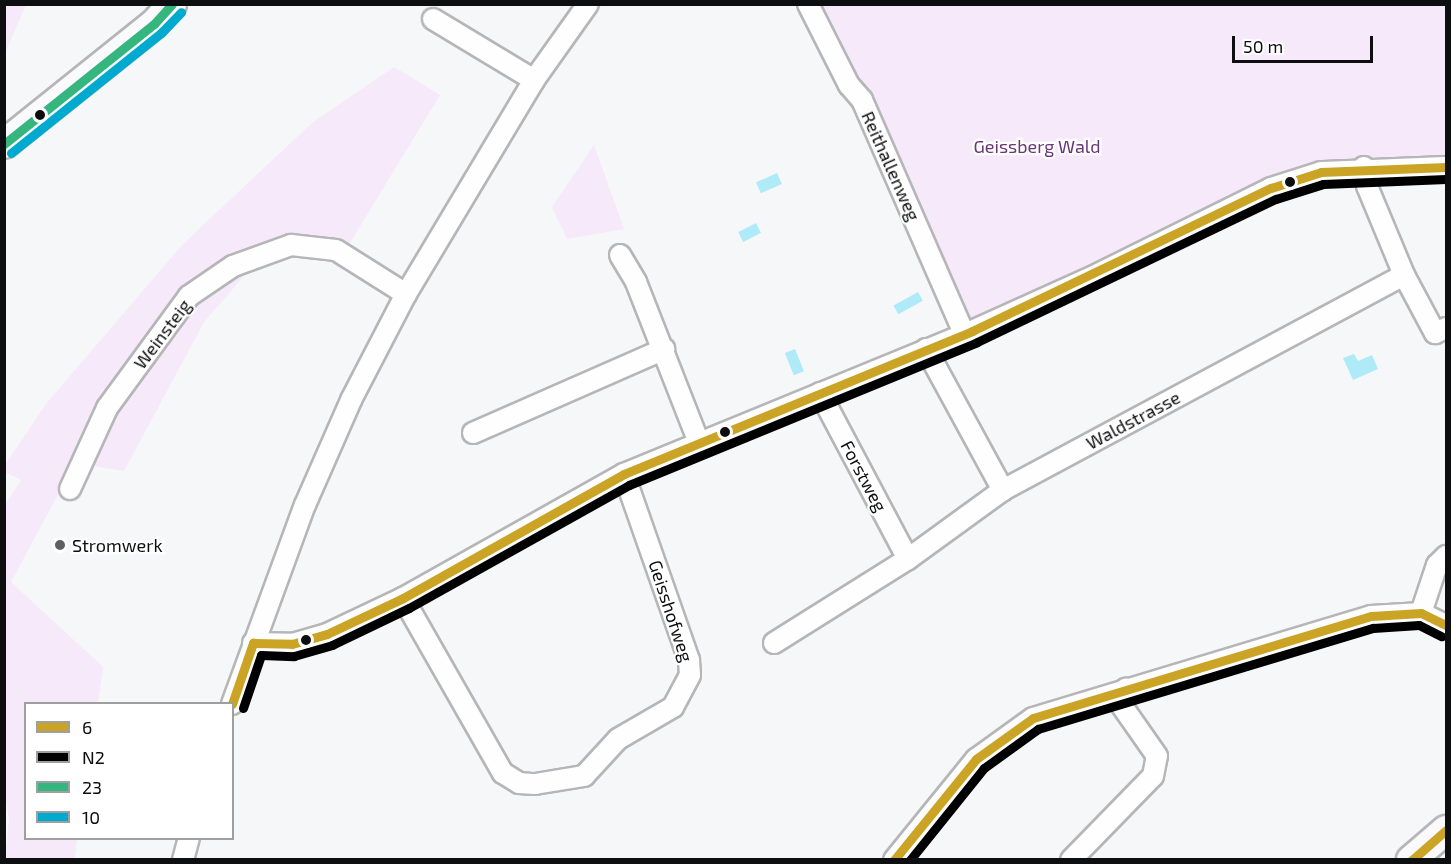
<!DOCTYPE html>
<style>
body{margin:0}
#map{position:relative;width:1451px;height:864px;overflow:hidden;background:#f6f7f9;font-family:"Exo 2",sans-serif}
div>[style]{position:absolute}
.green>*{inset:0;background:#f5e9fa}
.water>*{inset:0;background:#aeeaf8;transform-origin:0 0}
.roads{filter:drop-shadow(2px 0 #b6b6b8) drop-shadow(-2px 0 #b6b6b8) drop-shadow(0 2px #b6b6b8) drop-shadow(0 -2px #b6b6b8)}
.street>*{height:20px;margin:-10px;padding:0 10px;transform-origin:10px;border-radius:10px;background:#fefefe}
.secondary>*{height:28px;margin:-14px;padding:0 14px;transform-origin:14px;border-radius:14px;background:#fafafc}
.bus-1>*{height:9px;margin:-4.5px;padding:0 4.5px;transform-origin:4.5px;border-radius:4.5px;background:#cba425}
.bus-2>*{height:9px;margin:-4.5px;padding:0 4.5px;transform-origin:4.5px;border-radius:4.5px;background:#000}
.bus-3>*{height:9px;margin:-4.5px;padding:0 4.5px;transform-origin:4.5px;border-radius:4.5px;background:#35b67e}
.bus-4>*{height:9px;margin:-4.5px;padding:0 4.5px;transform-origin:4.5px;border-radius:4.5px;background:#00a9ce}
.dots>*{width:16px;height:16px;translate:-50% -50%;box-sizing:border-box;border:3px solid #fff;border-radius:50%}
span{translate:-50% -50%;white-space:nowrap;text-align:center;line-height:1.15;-webkit-text-stroke:4.5px #fff;paint-order:stroke}
.park-label{font-size:18px;color:#683676}
.street-label{font-size:18px;color:#0d0e0f}
.poi-label{font-size:18px;color:#0d0e0f}
.left{translate:0 -50%;text-align:left}
.frame{position:absolute;inset:0;border:6px solid #0d0e0f;pointer-events:none}
.legend{position:absolute;left:24px;top:702px;width:210px;height:138px;box-sizing:border-box;background:#fff;border:2px solid #9e9f9f;margin:0;padding:8px 10px;list-style:none;font-size:18px;color:#0d0e0f}
.legend li{display:flex;align-items:center;gap:12px;height:30px}
.legend b{width:30px;border:2px solid #9e9f9f}
.scale{position:absolute;left:1232px;top:36px;width:141px;height:27px;box-sizing:border-box;border:3px solid #0d0e0f;border-top:0;padding-left:8px;font-size:18px;line-height:21px;white-space:nowrap;color:#0d0e0f;-webkit-text-stroke:4px #fff;paint-order:stroke}
</style>
<div id="map">
<div class="green">
<div style="clip-path:polygon(5px 4px,26px 5px,5px 53px,4px 5px)"></div>
<div style="clip-path:polygon(808px 5px,1446px 5px,1446px 167px,1321px 172px,972px 331px)"></div>
<div style="clip-path:polygon(394px 67px,440px 95px,348px 246px,282px 238px,243px 277px,204px 322px,124px 471px,75px 463px,11px 582px,103px 667px,98px 703px,26px 704px,26px 838px,77px 839px,75px 859px,5px 859px,9px 818px,4px 790px,4px 506px,21px 480px,5px 472px,5px 465px,46px 404px,183px 244px,313px 122px)"></div>
<div style="clip-path:polygon(594px 145px,624px 229px,567px 239px,552px 207px)"></div>
</div>
<div class="water">
<div style="left:777px;top:173px;width:12px;height:23px;rotate:66deg"></div>
<div style="left:756px;top:223px;width:11px;height:20px;rotate:63deg"></div>
<div style="left:918px;top:292px;width:10px;height:28px;rotate:61deg"></div>
<div style="left:795px;top:349px;width:24px;height:11px;rotate:68deg"></div>
<div style="clip-path:polygon(1354px 354px,1358px 361px,1372px 355px,1378px 369px,1353px 380px,1343px 358px)"></div>
</div>
<div class="roads">
<div class="street">
<div style="left:808px;top:4px;width:91px;rotate:63.2deg"></div>
<div style="left:849px;top:85px;width:20px;rotate:49deg"></div>
<div style="left:862px;top:100px;width:255px;rotate:66.4deg"></div>
<div style="left:433px;top:19px;width:118px;rotate:31.1deg"></div>
<div style="left:1364px;top:167px;width:19px;rotate:81deg"></div>
<div style="left:1367px;top:186px;width:96px;rotate:67.4deg"></div>
<div style="left:1404px;top:275px;width:66px;rotate:61.9deg"></div>
<div style="left:1435px;top:333px;width:12px;rotate:-24deg"></div>
<div style="left:620px;top:255px;width:31px;rotate:59deg"></div>
<div style="left:636px;top:282px;width:173px;rotate:68.6deg"></div>
<div style="left:926px;top:349px;width:161px;rotate:61.4deg"></div>
<div style="left:1003px;top:490px;width:455px;rotate:-28.2deg"></div>
<div style="left:820px;top:393px;width:188px;rotate:62.1deg"></div>
<div style="left:473px;top:433px;width:209px;rotate:-23.7deg"></div>
<div style="left:70px;top:489px;width:89px;rotate:-65.4deg"></div>
<div style="left:107px;top:408px;width:139px;rotate:-53.8deg"></div>
<div style="left:189px;top:296px;width:53px;rotate:-34.3deg"></div>
<div style="left:233px;top:266px;width:62px;rotate:-19.9deg"></div>
<div style="left:291px;top:245px;width:45px;rotate:6.3deg"></div>
<div style="left:336px;top:250px;width:83px;rotate:32.2deg"></div>
<div style="left:403px;top:598px;width:202px;rotate:60.3deg"></div>
<div style="left:503px;top:773px;width:19px;rotate:32deg"></div>
<div style="left:519px;top:783px;width:16px;rotate:4deg"></div>
<div style="left:535px;top:784px;width:50px;rotate:-9.3deg"></div>
<div style="left:584px;top:776px;width:50px;rotate:-47.4deg"></div>
<div style="left:618px;top:739px;width:64px;rotate:-30.2deg"></div>
<div style="left:673px;top:707px;width:36px;rotate:-62deg"></div>
<div style="left:690px;top:675px;width:15px;rotate:-94deg"></div>
<div style="left:689px;top:660px;width:197px;rotate:-109.3deg"></div>
<div style="left:1421px;top:613px;width:51px;rotate:-71.6deg"></div>
<div style="left:1437px;top:565px;width:13px;rotate:-45deg"></div>
<div style="left:253px;top:643px;width:39px;rotate:1deg"></div>
<div style="left:292px;top:644px;width:36px;rotate:-16deg"></div>
<div style="left:327px;top:634px;width:84px;rotate:-25.3deg"></div>
<div style="left:403px;top:598px;width:253px;rotate:-29.3deg"></div>
<div style="left:624px;top:474px;width:376px;rotate:-22.3deg"></div>
<div style="left:972px;top:331px;width:138px;rotate:-24.3deg"></div>
<div style="left:1098px;top:274px;width:193px;rotate:-26.4deg"></div>
<div style="left:1271px;top:188px;width:52px;rotate:-17.7deg"></div>
<div style="left:1321px;top:172px;width:125px;rotate:-2.3deg"></div>
<div style="left:774px;top:643px;width:158px;rotate:-32.1deg"></div>
<div style="left:908px;top:559px;width:117px;rotate:-36deg"></div>
<div style="left:232px;top:704px;width:212px;rotate:-69.9deg"></div>
<div style="left:305px;top:505px;width:115px;rotate:-66.3deg"></div>
<div style="left:351px;top:400px;width:119px;rotate:-62.6deg"></div>
<div style="left:406px;top:294px;width:249px;rotate:-59.1deg"></div>
<div style="left:534px;top:80px;width:93px;rotate:-54.6deg"></div>
<div style="left:183px;top:860px;width:23px;rotate:-75deg"></div>
<div style="left:894px;top:860px;width:130px;rotate:-50.9deg"></div>
<div style="left:976px;top:759px;width:70px;rotate:-35.7deg"></div>
<div style="left:1033px;top:718px;width:353px;rotate:-16.8deg"></div>
<div style="left:1371px;top:616px;width:50px;rotate:-3.4deg"></div>
<div style="left:1421px;top:613px;width:28px;rotate:26deg"></div>
<div style="left:1071px;top:860px;width:117px;rotate:-45.7deg"></div>
<div style="left:1153px;top:776px;width:20px;rotate:-79deg"></div>
<div style="left:1157px;top:756px;width:61px;rotate:-125deg"></div>
<div style="left:1122px;top:706px;width:18px;rotate:-77deg"></div>
</div>
<div class="secondary">
<div style="left:4px;top:144px;width:192px;rotate:-38.7deg"></div>
<div style="left:154px;top:24px;width:27px;rotate:-48deg"></div>
<div style="left:1411px;top:860px;width:46px;rotate:-40.6deg"></div>
</div>
</div>
<div class="bus-1">
<div style="left:253px;top:643px;width:39px;rotate:1deg"></div>
<div style="left:292px;top:644px;width:36px;rotate:-16deg"></div>
<div style="left:327px;top:634px;width:84px;rotate:-25.3deg"></div>
<div style="left:403px;top:598px;width:253px;rotate:-29.3deg"></div>
<div style="left:624px;top:474px;width:376px;rotate:-22.3deg"></div>
<div style="left:972px;top:331px;width:331px;rotate:-25.6deg"></div>
<div style="left:1271px;top:188px;width:52px;rotate:-17.7deg"></div>
<div style="left:1321px;top:172px;width:125px;rotate:-2.3deg"></div>
<div style="left:232px;top:704px;width:65px;rotate:-71deg"></div>
<div style="left:894px;top:860px;width:130px;rotate:-50.9deg"></div>
<div style="left:976px;top:759px;width:70px;rotate:-35.7deg"></div>
<div style="left:1033px;top:718px;width:353px;rotate:-16.8deg"></div>
<div style="left:1371px;top:616px;width:50px;rotate:-3.4deg"></div>
<div style="left:1421px;top:613px;width:28px;rotate:26deg"></div>
<div style="left:1412px;top:860px;width:45px;rotate:-41.4deg"></div>
</div>
<div class="bus-2">
<div style="left:243px;top:708px;width:56px;rotate:-71.2deg"></div>
<div style="left:261px;top:655px;width:33px;rotate:2deg"></div>
<div style="left:294px;top:656px;width:40px;rotate:-16deg"></div>
<div style="left:332px;top:645px;width:85px;rotate:-25.7deg"></div>
<div style="left:409px;top:608px;width:252px;rotate:-29.2deg"></div>
<div style="left:629px;top:485px;width:376px;rotate:-22.3deg"></div>
<div style="left:977px;top:342px;width:331px;rotate:-25.6deg"></div>
<div style="left:1276px;top:199px;width:49px;rotate:-17.7deg"></div>
<div style="left:1323px;top:184px;width:123px;rotate:-2.3deg"></div>
<div style="left:910px;top:860px;width:118px;rotate:-51.2deg"></div>
<div style="left:984px;top:768px;width:67px;rotate:-35.8deg"></div>
<div style="left:1038px;top:729px;width:350px;rotate:-16.8deg"></div>
<div style="left:1373px;top:628px;width:46px;rotate:-3.7deg"></div>
<div style="left:1419px;top:625px;width:25px;rotate:27deg"></div>
</div>
<div class="bus-3">
<div style="left:4px;top:144px;width:192px;rotate:-38.7deg"></div>
<div style="left:154px;top:24px;width:27px;rotate:-48deg"></div>
</div>
<div class="bus-4">
<div style="left:11px;top:153px;width:192px;rotate:-38.7deg"></div>
<div style="left:161px;top:33px;width:29px;rotate:-46deg"></div>
</div>
<div class="dots">
<div style="left:40px;top:115px;background:#0d0e0f"></div>
<div style="left:1290px;top:182px;background:#0d0e0f"></div>
<div style="left:725px;top:432px;background:#0d0e0f"></div>
<div style="left:60px;top:545px;background:#5f6061"></div>
<div style="left:306px;top:640px;background:#0d0e0f"></div>
</div>
<div class="park-label">
<span style="left:1037px;top:146px">Geissberg Wald</span>
</div>
<div class="street-label">
<span style="left:891px;top:166px;rotate:66deg">Reithallenweg</span>
<span style="left:162px;top:334px;rotate:-53deg">Weinsteig</span>
<span style="left:1133px;top:420px;rotate:-28deg">Waldstrasse</span>
<span style="left:864px;top:476px;rotate:62deg">Forstweg</span>
<span style="left:671px;top:611px;rotate:72deg">Geisshofweg</span>
</div>
<div class="poi-label">
<span class="left" style="left:72px;top:545px">Stromwerk</span>
</div>
<div class="frame"></div>
<ul class="legend">
<li><b style="height:8px;background:#cba425"></b>6</li>
<li><b style="height:8px;background:#000"></b>N2</li>
<li><b style="height:8px;background:#35b67e"></b>23</li>
<li><b style="height:8px;background:#00a9ce"></b>10</li>
</ul>
<div class="scale">50 m</div>
</div>
